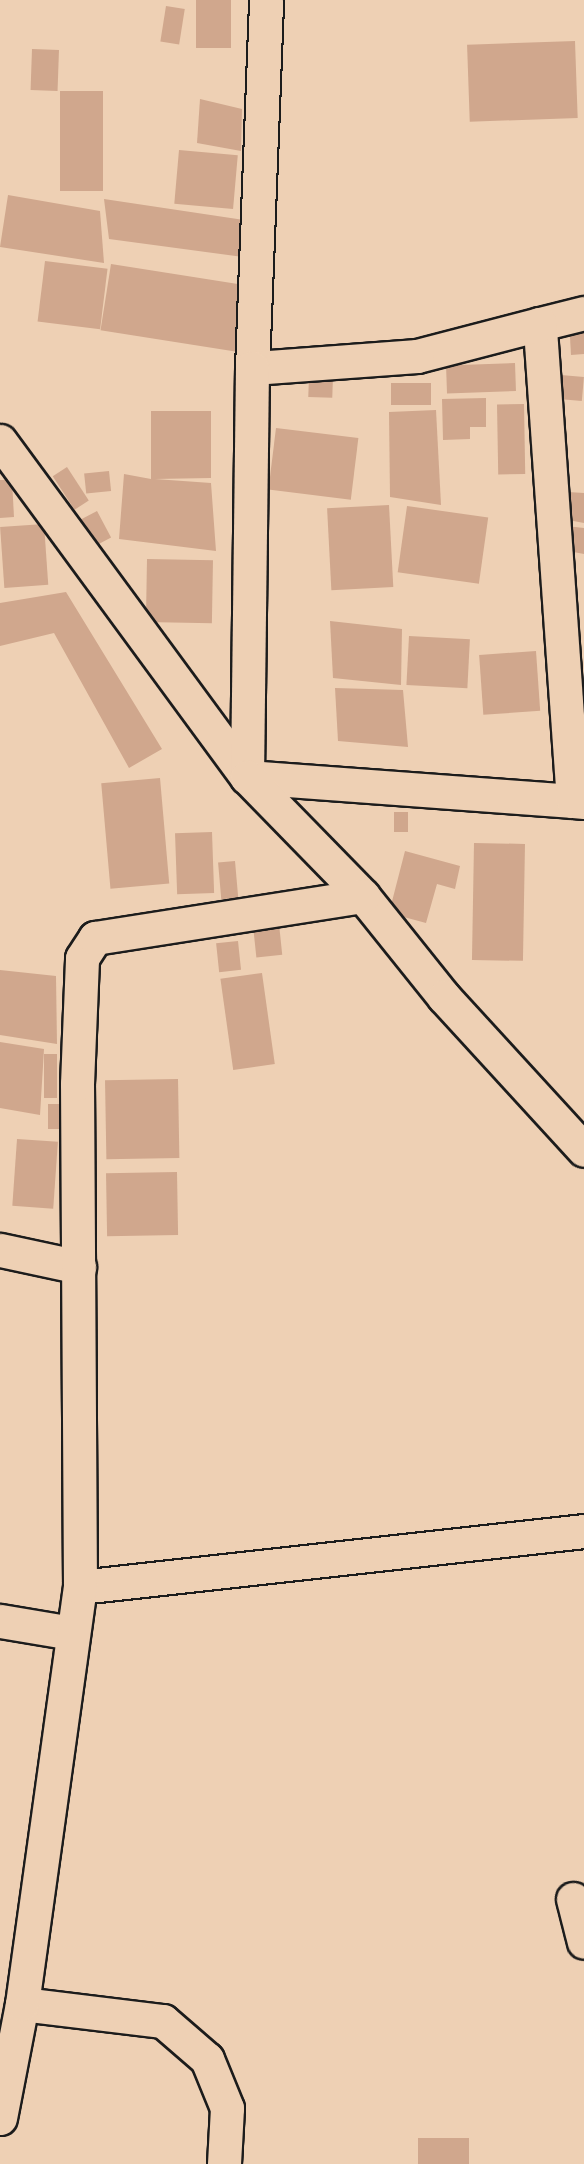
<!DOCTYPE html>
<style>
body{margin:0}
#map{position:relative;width:584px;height:2164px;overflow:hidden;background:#eed0b4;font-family:"Architects Daughter",sans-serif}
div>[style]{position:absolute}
.building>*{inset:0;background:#d0a78d;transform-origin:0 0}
.roads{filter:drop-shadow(2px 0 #1c1c1c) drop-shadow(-2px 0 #1c1c1c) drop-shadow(0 2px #1c1c1c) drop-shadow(0 -2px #1c1c1c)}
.street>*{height:33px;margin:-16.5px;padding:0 16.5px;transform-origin:16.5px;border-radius:16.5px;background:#eed0b4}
span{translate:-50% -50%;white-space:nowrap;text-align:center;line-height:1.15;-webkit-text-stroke:5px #eed0b4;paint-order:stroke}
</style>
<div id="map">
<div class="building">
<div style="left:196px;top:0;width:35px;height:48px"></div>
<div style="left:166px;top:6px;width:19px;height:36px;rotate:9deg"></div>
<div style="left:575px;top:41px;width:77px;height:108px;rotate:88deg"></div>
<div style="left:32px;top:49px;width:27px;height:41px;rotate:2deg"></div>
<div style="left:60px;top:91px;width:43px;height:100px"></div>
<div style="clip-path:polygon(200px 99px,242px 109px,241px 151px,197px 143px)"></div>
<div style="left:179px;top:150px;width:59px;height:54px;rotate:5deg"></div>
<div style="clip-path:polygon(8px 195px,100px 211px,104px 263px,0 247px)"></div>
<div style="clip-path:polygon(104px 199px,244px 220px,243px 257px,109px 239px)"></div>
<div style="left:45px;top:261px;width:63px;height:61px;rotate:7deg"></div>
<div style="left:111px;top:264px;width:138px;height:67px;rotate:9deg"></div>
<div style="clip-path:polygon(584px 316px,584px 354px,571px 355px,569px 319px)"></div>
<div style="left:515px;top:363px;width:28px;height:69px;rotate:88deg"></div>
<div style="left:561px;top:375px;width:23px;height:24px;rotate:5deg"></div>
<div style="left:309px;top:376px;width:24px;height:21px;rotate:2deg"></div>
<div style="left:391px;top:383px;width:40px;height:22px"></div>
<div style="clip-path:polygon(486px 398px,486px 427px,470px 427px,470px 439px,443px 440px,442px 399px)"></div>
<div style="left:524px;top:404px;width:70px;height:27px;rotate:89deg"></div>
<div style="clip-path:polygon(436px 410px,441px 505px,390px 497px,389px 412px)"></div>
<div style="clip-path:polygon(151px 411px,211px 411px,211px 478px,155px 479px,211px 483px,216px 551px,119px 539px,124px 474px,151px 479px)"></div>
<div style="left:276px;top:428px;width:83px;height:62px;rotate:7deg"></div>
<div style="left:67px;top:467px;width:40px;height:17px;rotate:57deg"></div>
<div style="left:109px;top:471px;width:20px;height:25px;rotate:84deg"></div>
<div style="clip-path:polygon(0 480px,12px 480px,14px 517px,0 518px)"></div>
<div style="clip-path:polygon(568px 492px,584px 493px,584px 523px,563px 519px)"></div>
<div style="left:389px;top:505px;width:82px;height:62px;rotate:87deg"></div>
<div style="left:407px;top:506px;width:82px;height:67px;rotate:8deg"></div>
<div style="left:97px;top:511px;width:30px;height:21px;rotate:62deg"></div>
<div style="left:44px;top:524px;width:61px;height:44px;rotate:86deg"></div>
<div style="clip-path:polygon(566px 526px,584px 528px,584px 554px,563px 550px)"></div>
<div style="left:147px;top:559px;width:66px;height:63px;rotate:1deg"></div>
<div style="clip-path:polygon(66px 592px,162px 749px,129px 768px,54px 633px,0 646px,0 603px)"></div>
<div style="clip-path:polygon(330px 621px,402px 629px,401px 685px,333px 678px)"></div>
<div style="left:409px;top:636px;width:61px;height:49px;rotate:3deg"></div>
<div style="left:536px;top:651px;width:60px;height:57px;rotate:86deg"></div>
<div style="clip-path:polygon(335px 688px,403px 690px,408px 747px,338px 741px)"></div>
<div style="left:160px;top:778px;width:106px;height:59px;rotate:85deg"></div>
<div style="left:394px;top:812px;width:14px;height:20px"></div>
<div style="left:212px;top:832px;width:61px;height:37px;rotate:88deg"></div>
<div style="left:474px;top:843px;width:51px;height:117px;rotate:1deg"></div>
<div style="clip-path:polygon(405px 851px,460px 866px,455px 889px,437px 884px,426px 923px,389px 913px)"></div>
<div style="left:235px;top:861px;width:37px;height:17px;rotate:85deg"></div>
<div style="left:279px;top:924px;width:31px;height:26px;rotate:84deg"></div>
<div style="left:238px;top:941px;width:29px;height:22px;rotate:84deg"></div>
<div style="clip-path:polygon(0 970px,56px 976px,57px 1044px,0 1035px)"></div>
<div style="left:262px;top:973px;width:92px;height:42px;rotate:82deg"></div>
<div style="clip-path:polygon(0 1042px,44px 1049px,40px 1115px,0 1108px)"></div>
<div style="left:44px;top:1054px;width:13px;height:44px"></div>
<div style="left:178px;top:1079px;width:79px;height:73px;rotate:89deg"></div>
<div style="left:48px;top:1104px;width:12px;height:25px"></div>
<div style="left:17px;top:1139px;width:41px;height:67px;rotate:4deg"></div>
<div style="left:177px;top:1172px;width:63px;height:71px;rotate:89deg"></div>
<div style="left:469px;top:2138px;width:26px;height:51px;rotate:90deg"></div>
</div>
<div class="roads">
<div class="street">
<div style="left:540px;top:324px;width:45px;rotate:-14deg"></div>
<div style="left:252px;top:368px;width:368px;rotate:-87.8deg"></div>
<div style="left:0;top:441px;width:417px;rotate:53.7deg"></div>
<div style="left:247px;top:777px;width:327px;rotate:4.2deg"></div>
<div style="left:584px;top:802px;width:11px;rotate:-175deg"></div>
<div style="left:573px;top:801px;width:478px;rotate:-94deg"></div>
<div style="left:540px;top:324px;width:127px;rotate:165.4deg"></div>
<div style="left:417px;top:356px;width:165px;rotate:175.8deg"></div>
<div style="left:252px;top:368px;width:409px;rotate:90.7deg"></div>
<div style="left:247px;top:777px;width:166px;rotate:45.7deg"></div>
<div style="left:363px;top:896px;width:129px;rotate:51.3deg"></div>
<div style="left:444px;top:997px;width:207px;rotate:47.5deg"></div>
<div style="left:0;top:1250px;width:81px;rotate:12.1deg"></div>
<div style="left:80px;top:1587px;width:507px;rotate:-6.34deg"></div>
<div style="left:0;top:1621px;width:73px;rotate:9.5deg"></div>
<div style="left:573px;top:1899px;width:44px;rotate:75.7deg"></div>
<div style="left:22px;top:2004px;width:142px;rotate:6.9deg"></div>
<div style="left:163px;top:2021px;width:58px;rotate:40.8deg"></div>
<div style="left:207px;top:2059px;width:53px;rotate:67.8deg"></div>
<div style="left:227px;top:2108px;width:56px;rotate:93.1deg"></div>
<div style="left:0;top:2118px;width:116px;rotate:-79.1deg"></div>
<div style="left:22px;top:2004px;width:421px;rotate:-82.1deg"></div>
<div style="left:80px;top:1587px;width:503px;rotate:-90.34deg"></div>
<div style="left:77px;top:1084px;width:126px;rotate:-87.7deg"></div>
<div style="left:82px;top:958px;width:24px;rotate:-57deg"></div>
<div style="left:95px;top:938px;width:271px;rotate:-8.9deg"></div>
</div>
</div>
</div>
